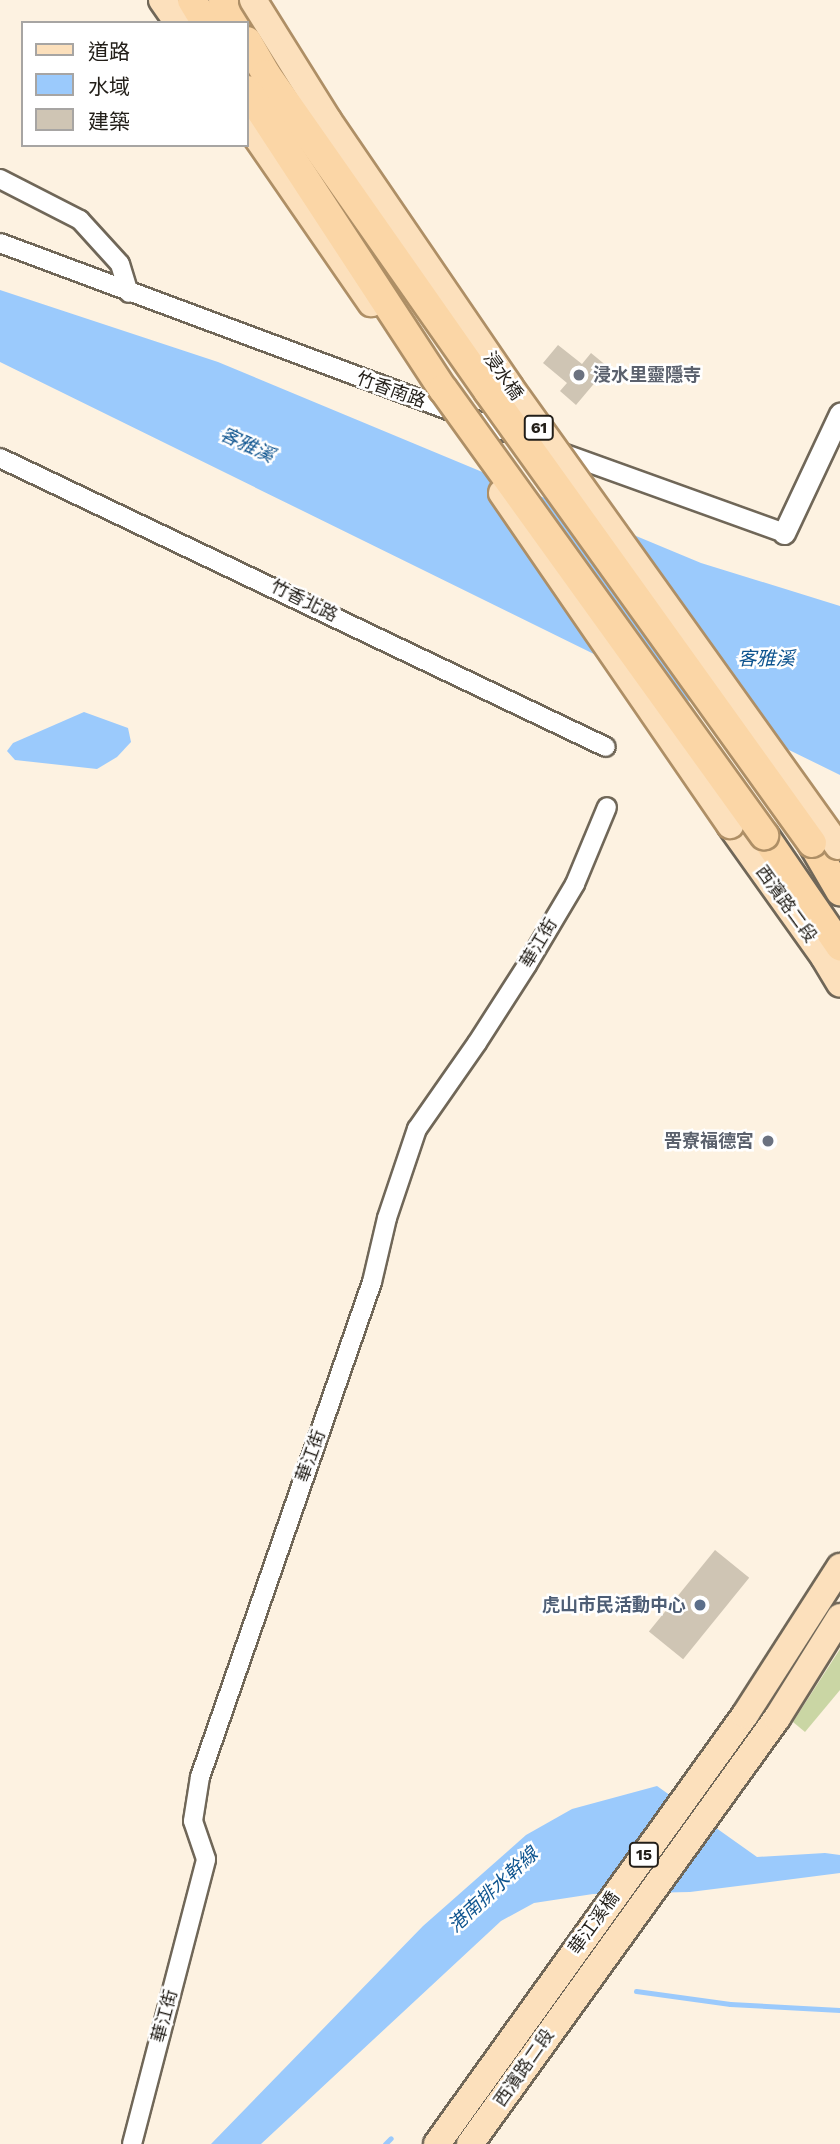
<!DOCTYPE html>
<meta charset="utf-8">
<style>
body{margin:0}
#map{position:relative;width:840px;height:2144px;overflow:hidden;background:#fdf2e1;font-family:"Work Sans","Noto Sans TC",sans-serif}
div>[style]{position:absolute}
.green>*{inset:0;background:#cad6a4}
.water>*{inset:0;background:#9bcafc}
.stream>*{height:5px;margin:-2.5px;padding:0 2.5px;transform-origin:2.5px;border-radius:2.5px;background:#9bcafc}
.building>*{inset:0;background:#cfc5b4;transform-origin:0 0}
.roads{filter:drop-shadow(2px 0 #706758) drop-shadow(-2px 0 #706758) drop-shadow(0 2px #706758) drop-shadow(0 -2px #706758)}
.minor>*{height:18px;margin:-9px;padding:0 9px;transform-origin:9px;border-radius:9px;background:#fff}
.tertiary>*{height:21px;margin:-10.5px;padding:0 10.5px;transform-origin:10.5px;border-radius:10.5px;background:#fff}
.primary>*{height:26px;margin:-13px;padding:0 13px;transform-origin:13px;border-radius:13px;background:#fce0bc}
.trunk>*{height:28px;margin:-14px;padding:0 14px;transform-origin:14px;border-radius:14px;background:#fbd6a6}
.bridges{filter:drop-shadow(2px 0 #ae8f66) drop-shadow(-2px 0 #ae8f66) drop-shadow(0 2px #ae8f66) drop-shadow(0 -2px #ae8f66)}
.primary-bridge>*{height:26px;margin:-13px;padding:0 13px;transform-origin:13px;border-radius:13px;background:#fce0bc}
.trunk-bridge>*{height:28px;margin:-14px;padding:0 14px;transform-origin:14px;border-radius:14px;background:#fbd6a6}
.dots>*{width:19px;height:19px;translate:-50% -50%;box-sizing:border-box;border:4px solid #fff;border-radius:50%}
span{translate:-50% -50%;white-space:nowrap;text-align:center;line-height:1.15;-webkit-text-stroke:5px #fff;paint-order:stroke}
.shield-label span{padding:2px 5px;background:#fff;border:2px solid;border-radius:5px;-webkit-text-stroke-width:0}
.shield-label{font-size:16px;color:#221e18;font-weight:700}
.worship-label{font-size:18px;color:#5b616d;font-weight:700}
.left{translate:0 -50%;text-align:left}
.right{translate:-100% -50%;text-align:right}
.street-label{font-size:18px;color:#221e18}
.service-label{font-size:18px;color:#4e5e75;font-weight:700}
.water-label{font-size:19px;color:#0e548f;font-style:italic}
.legend{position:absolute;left:21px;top:21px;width:228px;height:126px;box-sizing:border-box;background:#fff;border:2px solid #a7a5a3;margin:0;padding:9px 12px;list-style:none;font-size:21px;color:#221e18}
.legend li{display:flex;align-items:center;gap:14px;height:35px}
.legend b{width:35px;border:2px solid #a7a5a3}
</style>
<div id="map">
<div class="green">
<div style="clip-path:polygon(840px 1649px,840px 1690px,805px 1732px,793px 1722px)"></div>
</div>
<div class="water">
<div style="clip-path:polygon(0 290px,218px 362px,701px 563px,840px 606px,840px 775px,0 362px)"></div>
<div style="clip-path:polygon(84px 712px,128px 728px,131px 742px,117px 757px,97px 769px,15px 760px,7px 751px,13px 743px)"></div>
<div style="clip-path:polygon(657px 1786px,757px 1857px,825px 1853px,840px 1855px,840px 1873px,690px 1892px,593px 1894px,534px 1903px,501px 1921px,261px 2144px,211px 2144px,423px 1926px,526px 1835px,572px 1809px)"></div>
</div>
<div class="stream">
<div style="left:636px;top:1991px;width:95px;rotate:7.9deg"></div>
<div style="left:730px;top:2004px;width:110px;rotate:3.1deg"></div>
<div style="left:385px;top:2144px;width:8px;rotate:-45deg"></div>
</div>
<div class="building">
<div style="clip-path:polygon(558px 345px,582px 364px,591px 353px,608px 367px,576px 405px,560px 391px,567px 383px,543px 363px)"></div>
<div style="left:715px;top:1550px;width:44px;height:105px;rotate:39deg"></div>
</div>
<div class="roads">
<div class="minor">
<div style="left:0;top:179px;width:90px;rotate:27.1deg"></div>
<div style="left:80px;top:220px;width:59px;rotate:47.7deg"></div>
<div style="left:120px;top:264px;width:30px;rotate:73deg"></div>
<div style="left:0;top:243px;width:553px;rotate:20.43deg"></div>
<div style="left:554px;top:450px;width:245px;rotate:19.8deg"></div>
<div style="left:0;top:458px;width:671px;rotate:25.5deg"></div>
<div style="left:132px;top:2144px;width:294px;rotate:-75.4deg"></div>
<div style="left:206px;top:1859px;width:40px;rotate:-108.9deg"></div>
<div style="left:193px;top:1821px;width:45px;rotate:-81deg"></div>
<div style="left:200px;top:1777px;width:524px;rotate:-70.84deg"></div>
<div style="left:372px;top:1282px;width:66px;rotate:-76.8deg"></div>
<div style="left:387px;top:1218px;width:94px;rotate:-71.4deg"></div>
<div style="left:417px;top:1129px;width:105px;rotate:-55.1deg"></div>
<div style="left:477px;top:1043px;width:93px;rotate:-57.3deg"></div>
<div style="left:527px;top:965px;width:94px;rotate:-59.3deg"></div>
<div style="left:575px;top:884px;width:83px;rotate:-67.4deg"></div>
</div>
<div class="tertiary">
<div style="left:784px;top:533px;width:132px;rotate:-64.8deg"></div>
</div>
<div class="primary">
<div style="left:162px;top:0;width:28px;rotate:55deg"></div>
<div style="left:730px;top:825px;width:162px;rotate:54.5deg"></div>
<div style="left:824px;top:957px;width:31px;rotate:59deg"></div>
<div style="left:437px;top:2144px;width:528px;rotate:-54.32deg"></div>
<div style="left:745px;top:1715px;width:176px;rotate:-57.3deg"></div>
<div style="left:470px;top:2144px;width:525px;rotate:-54.22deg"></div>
<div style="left:777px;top:1718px;width:119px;rotate:-58deg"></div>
</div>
<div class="trunk">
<div style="left:192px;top:0;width:27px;rotate:59deg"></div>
<div style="left:223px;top:0;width:26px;rotate:61deg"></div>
<div style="left:764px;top:835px;width:135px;rotate:55.6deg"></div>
<div style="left:812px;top:843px;width:56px;rotate:59.7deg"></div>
</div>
</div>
<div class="bridges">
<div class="primary-bridge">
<div style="left:253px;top:0;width:142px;rotate:58deg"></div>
<div style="left:328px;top:120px;width:323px;rotate:55.7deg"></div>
<div style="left:510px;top:387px;width:564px;rotate:54.45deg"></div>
<div style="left:247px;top:123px;width:219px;rotate:55.4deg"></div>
<div style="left:502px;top:493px;width:403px;rotate:55.5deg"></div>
</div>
<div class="trunk-bridge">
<div style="left:247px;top:41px;width:38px;rotate:60deg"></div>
<div style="left:266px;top:74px;width:387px;rotate:55deg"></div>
<div style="left:488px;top:391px;width:556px;rotate:54.37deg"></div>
<div style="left:247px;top:90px;width:358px;rotate:56.8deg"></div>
<div style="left:443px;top:389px;width:550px;rotate:54.26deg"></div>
</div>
</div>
<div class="dots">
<div style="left:579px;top:375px;background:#6b7280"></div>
<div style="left:768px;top:1141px;background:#6b7280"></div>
<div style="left:700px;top:1605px;background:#5c6f8a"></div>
</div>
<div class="shield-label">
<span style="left:539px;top:428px">61</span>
<span style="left:644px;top:1855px">15</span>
</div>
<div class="worship-label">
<span class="left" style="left:593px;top:375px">浸水里靈隱寺</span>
<span class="right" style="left:754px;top:1141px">罟寮福德宮</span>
</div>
<div class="street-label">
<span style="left:503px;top:376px;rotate:55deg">浸水橋</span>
<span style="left:391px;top:390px;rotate:20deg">竹香南路</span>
<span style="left:304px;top:601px;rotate:26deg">竹香北路</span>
<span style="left:786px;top:904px;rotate:54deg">西濱路二段</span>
<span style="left:539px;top:943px;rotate:-59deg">華江街</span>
<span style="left:311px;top:1456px;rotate:-70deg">華江街</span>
<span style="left:594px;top:1923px;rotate:-54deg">華江溪橋</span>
<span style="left:165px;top:2016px;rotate:-75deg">華江街</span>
<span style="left:524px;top:2068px;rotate:-55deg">西濱路二段</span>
</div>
<div class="service-label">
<span class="right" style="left:686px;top:1605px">虎山市民活動中心</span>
</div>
<div class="water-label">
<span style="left:247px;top:445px;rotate:25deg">客雅溪</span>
<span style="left:766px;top:659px">客雅溪</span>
<span style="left:493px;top:1890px;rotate:-43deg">港南排水幹線</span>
</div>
<ul class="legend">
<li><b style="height:9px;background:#fce0bc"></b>道路</li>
<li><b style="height:19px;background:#9bcafc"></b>水域</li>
<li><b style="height:19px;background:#cfc5b4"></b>建築</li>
</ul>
</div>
